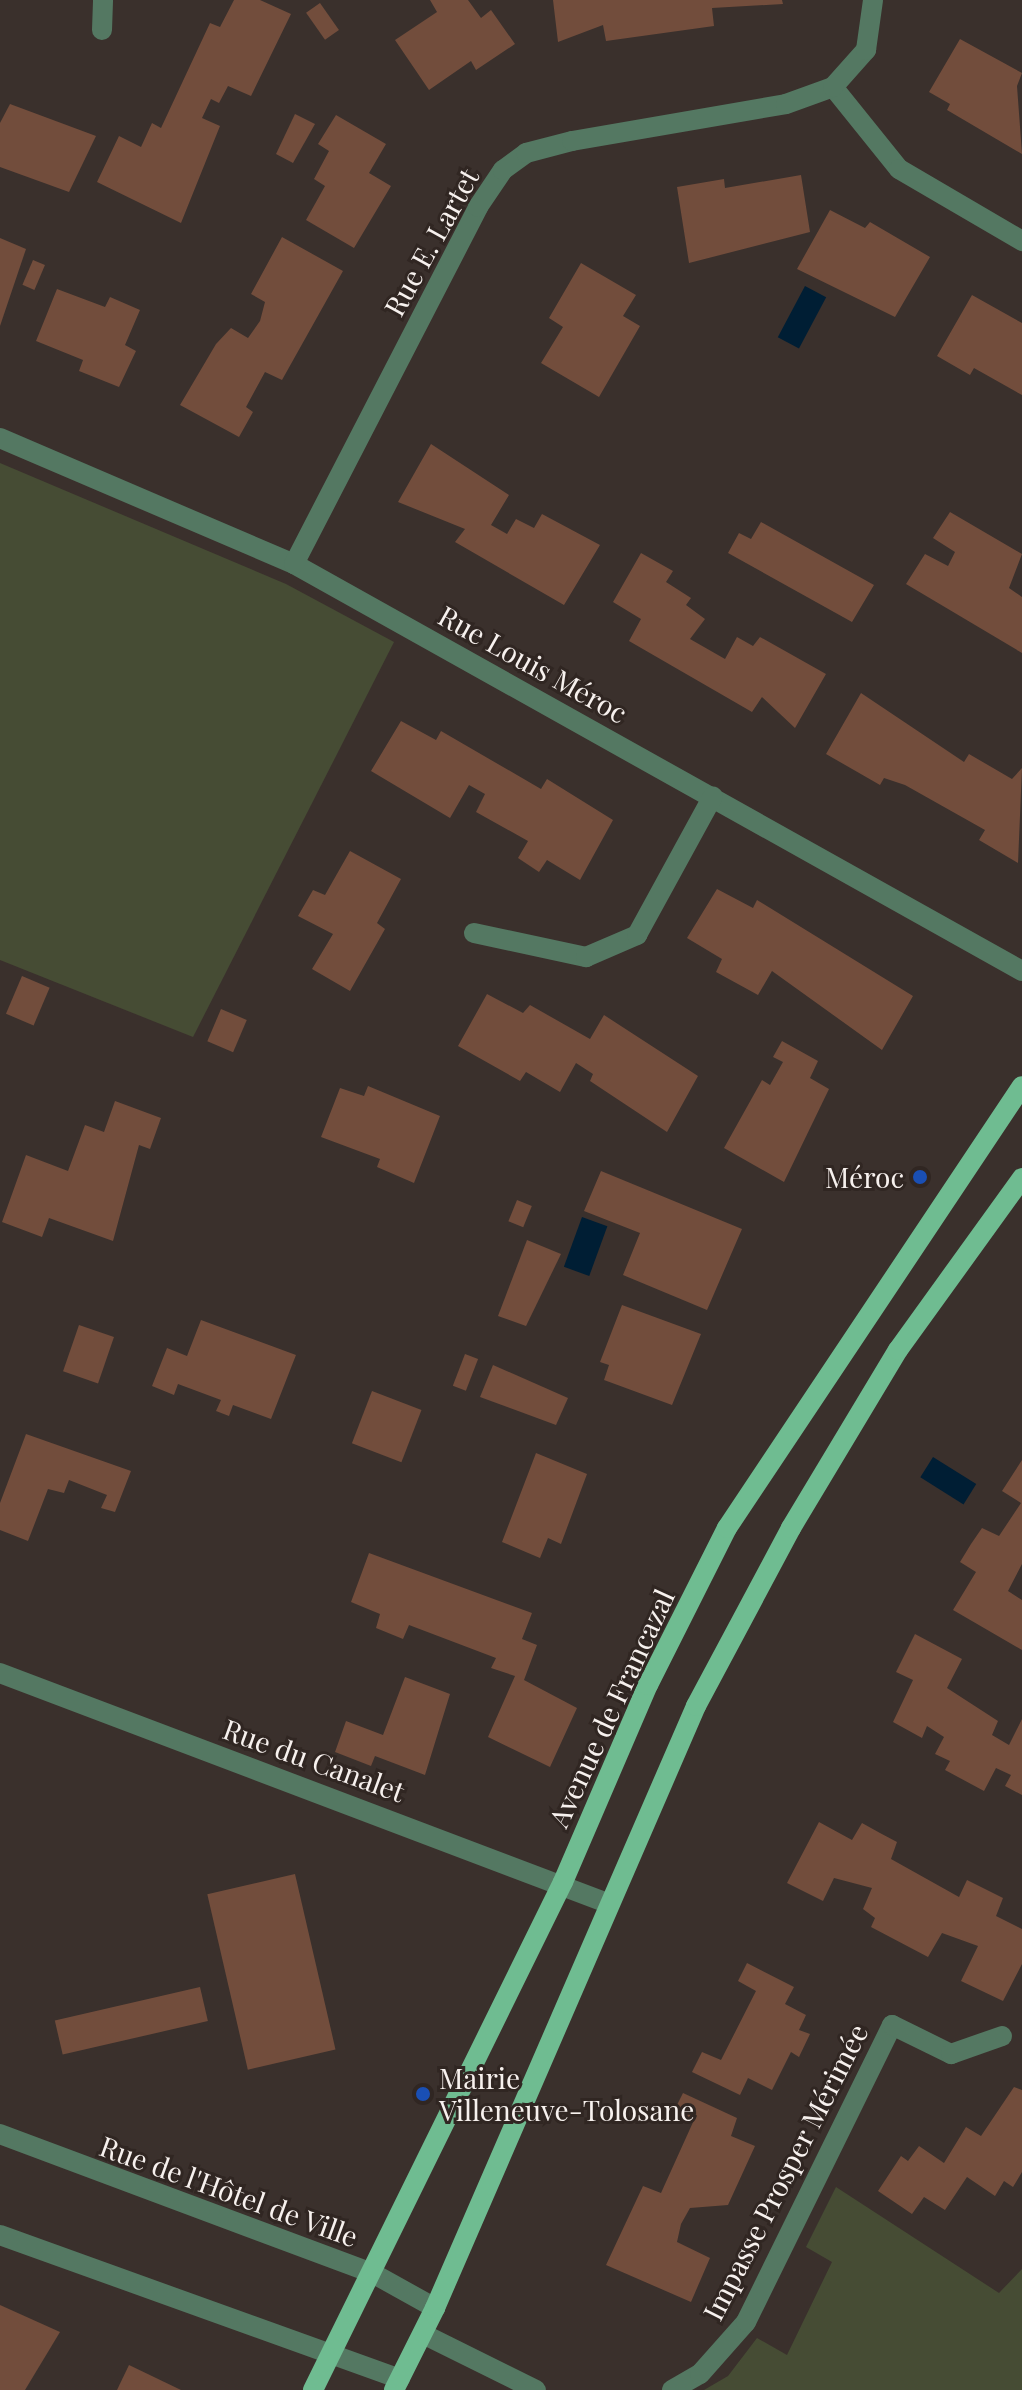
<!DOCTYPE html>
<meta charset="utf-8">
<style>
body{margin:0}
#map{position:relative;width:1022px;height:2390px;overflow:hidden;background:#3a302c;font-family:"Playfair Display",serif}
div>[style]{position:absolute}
.green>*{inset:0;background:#464c34}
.water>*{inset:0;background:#001e34;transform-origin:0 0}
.building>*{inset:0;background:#724d3c;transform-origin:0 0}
.minor>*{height:20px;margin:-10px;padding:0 10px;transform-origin:10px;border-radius:10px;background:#547862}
.major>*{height:20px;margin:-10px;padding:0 10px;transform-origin:10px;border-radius:10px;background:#6fbc91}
.dots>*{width:22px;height:22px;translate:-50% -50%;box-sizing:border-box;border:4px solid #302622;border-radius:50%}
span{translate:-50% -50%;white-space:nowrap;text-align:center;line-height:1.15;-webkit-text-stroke:6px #302622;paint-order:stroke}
.street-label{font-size:28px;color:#f7f1ee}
.poi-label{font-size:28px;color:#f7f1ee}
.right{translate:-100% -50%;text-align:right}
.left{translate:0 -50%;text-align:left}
</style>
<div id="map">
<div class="green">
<div style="clip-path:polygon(0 463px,286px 584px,394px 642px,193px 1037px,0 960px)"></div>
<div style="clip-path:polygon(836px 2187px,999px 2293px,1022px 2269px,1022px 2390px,704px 2390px,728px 2376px,757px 2338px,787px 2355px,832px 2262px,806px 2247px)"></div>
</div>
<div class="water">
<div style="left:805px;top:286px;width:24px;height:58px;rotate:28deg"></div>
<div style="left:582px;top:1217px;width:27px;height:53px;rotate:20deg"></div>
<div style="left:933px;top:1457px;width:51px;height:24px;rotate:32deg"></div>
</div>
<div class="building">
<div style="clip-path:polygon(234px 0,260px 0,291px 14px,251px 96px,228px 86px,219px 103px,211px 99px,202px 118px,220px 126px,181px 223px,97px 182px,119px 136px,141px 147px,152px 123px,161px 128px,210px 23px,220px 27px)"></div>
<div style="clip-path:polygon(430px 0,468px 0,481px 18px,491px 10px,515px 44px,476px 70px,471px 61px,429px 90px,395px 40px,437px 12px)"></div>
<div style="clip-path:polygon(553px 0,782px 0,783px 4px,712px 8px,714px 26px,606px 41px,603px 25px,558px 42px)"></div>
<div style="left:320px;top:3px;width:33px;height:17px;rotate:55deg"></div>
<div style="clip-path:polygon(960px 39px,1022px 73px,1017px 86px,1022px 154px,947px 110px,950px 104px,929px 92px)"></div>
<div style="clip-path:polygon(10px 104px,96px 136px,69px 192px,0 167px,0 123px)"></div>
<div style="clip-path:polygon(295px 114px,315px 124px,293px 163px,276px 154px)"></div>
<div style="clip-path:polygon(336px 115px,386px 144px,369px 173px,391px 186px,354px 248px,306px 220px,325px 186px,314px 179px,329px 151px,318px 144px)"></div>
<div style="clip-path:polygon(801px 175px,810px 232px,689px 263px,677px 187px,724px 179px,725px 188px)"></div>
<div style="clip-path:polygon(830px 210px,865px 228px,870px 222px,930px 257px,895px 317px,797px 269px)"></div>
<div style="clip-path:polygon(282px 237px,343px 271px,282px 380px,265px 372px,246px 407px,253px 412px,239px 437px,180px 405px,216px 344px,231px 328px,248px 338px,260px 321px,265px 302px,251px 294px)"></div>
<div style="clip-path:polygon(0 238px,26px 249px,0 326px)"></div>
<div style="left:33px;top:260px;width:13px;height:27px;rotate:23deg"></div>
<div style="clip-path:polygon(581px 263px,636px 295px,623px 316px,640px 326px,599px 397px,541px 363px,563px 327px,549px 318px)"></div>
<div style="clip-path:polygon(57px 289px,105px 307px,110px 297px,140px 310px,125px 345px,136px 351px,119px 387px,79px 371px,83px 360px,36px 341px)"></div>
<div style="clip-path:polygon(972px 295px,1022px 323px,1022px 395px,974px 368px,970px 375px,937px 356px)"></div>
<div style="clip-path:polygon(431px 444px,509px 495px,491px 525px,507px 534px,516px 519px,534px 528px,542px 514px,600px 545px,564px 605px,455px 542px,465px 529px,398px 502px)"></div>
<div style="clip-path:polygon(950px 512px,1022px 554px,1009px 588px,1022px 597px,1022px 653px,906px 584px,925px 554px,948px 566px,955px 552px,933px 538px)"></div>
<div style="clip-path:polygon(761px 522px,874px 585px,852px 622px,728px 553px,739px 533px,751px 539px)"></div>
<div style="clip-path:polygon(641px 553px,673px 571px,666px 582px,691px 598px,686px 605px,705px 619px,690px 639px,725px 659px,737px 637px,753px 646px,760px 637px,826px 674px,795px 728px,762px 697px,752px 712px,629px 641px,641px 619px,613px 602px)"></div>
<div style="clip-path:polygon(861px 693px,964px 762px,969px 754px,1012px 779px,1022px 768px,1018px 863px,979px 840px,985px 830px,905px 785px,884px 778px,880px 785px,826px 754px)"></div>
<div style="clip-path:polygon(401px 721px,436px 740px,441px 731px,541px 789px,547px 779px,613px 820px,580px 880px,547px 860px,539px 872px,518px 858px,528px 841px,476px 812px,485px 794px,469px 785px,450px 818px,371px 771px)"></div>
<div style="clip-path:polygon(350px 851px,401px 879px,377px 923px,385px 929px,350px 991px,312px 969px,333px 934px,298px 916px,313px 890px,325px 895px)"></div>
<div style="clip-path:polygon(717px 889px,753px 908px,757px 900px,913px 996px,882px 1050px,772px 971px,758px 995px,716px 972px,722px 959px,687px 938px)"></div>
<div style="left:22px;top:976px;width:30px;height:41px;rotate:23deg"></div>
<div style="clip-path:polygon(487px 994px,523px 1013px,530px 1005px,590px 1039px,604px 1015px,698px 1076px,667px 1132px,590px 1081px,593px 1074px,576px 1063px,560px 1092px,526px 1072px,520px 1081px,458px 1046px)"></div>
<div style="left:221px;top:1009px;width:28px;height:35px;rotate:23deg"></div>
<div style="clip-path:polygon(782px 1041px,818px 1061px,810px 1078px,829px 1089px,784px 1182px,724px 1148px,762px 1080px,770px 1085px,783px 1062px,773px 1057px)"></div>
<div style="clip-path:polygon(368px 1086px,440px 1116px,414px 1183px,377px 1167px,380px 1159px,321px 1137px,340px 1088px,364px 1096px)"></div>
<div style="clip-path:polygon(115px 1101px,161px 1118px,150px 1149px,139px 1145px,113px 1241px,49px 1218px,42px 1237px,2px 1222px,26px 1155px,68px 1171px,85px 1125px,104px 1132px)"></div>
<div style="clip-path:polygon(601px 1171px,742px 1229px,707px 1310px,623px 1275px,640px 1233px,584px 1211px)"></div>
<div style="left:517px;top:1200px;width:16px;height:23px;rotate:22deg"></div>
<div style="clip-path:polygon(527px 1240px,561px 1254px,526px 1326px,498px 1316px)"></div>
<div style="clip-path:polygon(622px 1305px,701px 1334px,672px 1405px,604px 1380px,609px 1365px,600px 1362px)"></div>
<div style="clip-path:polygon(201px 1320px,296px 1355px,271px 1419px,233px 1405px,229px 1416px,216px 1411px,221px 1400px,178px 1384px,174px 1395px,152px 1386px,167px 1348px,187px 1356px)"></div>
<div style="left:79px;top:1325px;width:37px;height:49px;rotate:19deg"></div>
<div style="left:465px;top:1354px;width:14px;height:34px;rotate:21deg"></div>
<div style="clip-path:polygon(493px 1365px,568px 1398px,556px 1425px,480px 1397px)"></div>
<div style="left:372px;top:1391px;width:53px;height:56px;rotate:21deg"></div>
<div style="clip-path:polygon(26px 1434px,131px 1471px,115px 1512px,101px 1508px,107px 1495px,69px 1480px,64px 1493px,48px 1489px,28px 1541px,0 1530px,0 1503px)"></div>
<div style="clip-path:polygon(536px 1453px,587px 1474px,561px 1544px,548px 1538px,540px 1558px,502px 1542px)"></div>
<div style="clip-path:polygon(1022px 1460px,1022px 1564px,1008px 1591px,1022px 1600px,1022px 1650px,953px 1610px,976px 1572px,960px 1562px,971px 1544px,982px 1528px,999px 1536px,1021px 1503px,1002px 1491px)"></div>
<div style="clip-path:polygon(369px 1553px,532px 1613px,522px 1639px,537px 1645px,524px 1680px,577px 1708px,550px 1767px,488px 1737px,515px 1676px,491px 1668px,496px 1658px,409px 1625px,403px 1639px,376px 1628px,380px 1614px,351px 1602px)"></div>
<div style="clip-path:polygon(915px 1634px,962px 1659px,947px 1688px,998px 1721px,992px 1735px,1009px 1745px,1022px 1719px,1022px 1795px,1005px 1786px,1011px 1775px,996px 1768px,984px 1791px,945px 1770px,950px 1761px,935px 1754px,944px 1737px,927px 1726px,922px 1738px,893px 1722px,913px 1680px,896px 1672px)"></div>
<div style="clip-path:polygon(405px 1677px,450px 1694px,425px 1775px,375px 1756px,371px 1766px,335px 1752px,346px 1721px,383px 1735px)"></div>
<div style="clip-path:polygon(819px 1822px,852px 1840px,862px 1823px,880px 1833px,897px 1842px,891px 1859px,959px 1897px,967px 1880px,1003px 1898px,996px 1916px,1022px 1929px,1022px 1964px,1003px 2001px,961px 1981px,978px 1946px,942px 1933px,928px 1957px,871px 1927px,875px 1918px,863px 1909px,872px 1888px,834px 1878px,823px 1901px,787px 1883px)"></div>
<div style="left:295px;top:1874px;width:180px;height:90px;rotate:77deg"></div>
<div style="clip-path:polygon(747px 1963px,794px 1987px,785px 2004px,806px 2015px,799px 2030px,810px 2034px,799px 2057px,791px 2052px,772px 2090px,748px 2078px,740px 2095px,692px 2072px,702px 2052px,721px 2060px,756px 1991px,738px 1981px)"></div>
<div style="left:200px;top:1987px;width:35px;height:149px;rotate:77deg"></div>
<div style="clip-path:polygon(1014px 2087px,1022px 2090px,1022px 2172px,1013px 2187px,1004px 2181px,995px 2196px,967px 2177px,945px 2210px,924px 2197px,912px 2214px,878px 2191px,901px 2156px,908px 2161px,919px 2146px,944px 2163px,966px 2127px,981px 2136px)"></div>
<div style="clip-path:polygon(683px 2093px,737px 2118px,731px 2136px,755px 2146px,728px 2205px,690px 2208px,681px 2224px,677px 2242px,710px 2258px,691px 2302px,606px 2265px,643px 2186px,661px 2193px,694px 2120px,674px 2111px)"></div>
<div style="clip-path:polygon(0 2305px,60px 2332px,25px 2390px,0 2390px)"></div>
<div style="clip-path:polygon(129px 2365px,181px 2390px,117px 2390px)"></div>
</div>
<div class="minor">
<div style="left:102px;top:30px;width:30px;rotate:-88deg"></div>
<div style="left:833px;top:87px;width:105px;rotate:51.2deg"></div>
<div style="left:899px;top:169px;width:143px;rotate:30.3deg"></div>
<div style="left:0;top:438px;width:320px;rotate:23.2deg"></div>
<div style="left:294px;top:564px;width:834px;rotate:29.21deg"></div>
<div style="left:294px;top:564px;width:402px;rotate:-62.7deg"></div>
<div style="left:478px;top:207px;width:45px;rotate:-56deg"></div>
<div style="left:503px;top:170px;width:29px;rotate:-36deg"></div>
<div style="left:526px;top:153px;width:48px;rotate:-14.6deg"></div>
<div style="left:572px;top:141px;width:217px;rotate:-9.8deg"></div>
<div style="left:786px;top:104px;width:50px;rotate:-19.9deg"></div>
<div style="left:833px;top:87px;width:50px;rotate:-48.3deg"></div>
<div style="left:866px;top:50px;width:50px;rotate:-82deg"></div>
<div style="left:474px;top:933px;width:115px;rotate:12.1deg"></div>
<div style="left:586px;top:957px;width:56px;rotate:-23.3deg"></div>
<div style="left:637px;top:935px;width:158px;rotate:-61.3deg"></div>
<div style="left:0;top:1673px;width:649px;rotate:20.75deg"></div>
<div style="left:0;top:2134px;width:399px;rotate:20.5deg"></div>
<div style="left:374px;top:2274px;width:70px;rotate:29.1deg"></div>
<div style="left:0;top:2235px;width:425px;rotate:19.8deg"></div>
<div style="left:423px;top:2334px;width:126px;rotate:26.4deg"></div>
<div style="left:672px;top:2390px;width:32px;rotate:-30deg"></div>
<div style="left:700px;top:2374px;width:69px;rotate:-48.5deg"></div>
<div style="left:746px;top:2322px;width:331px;rotate:-63.8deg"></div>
<div style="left:892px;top:2025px;width:66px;rotate:26.2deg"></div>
<div style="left:951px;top:2054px;width:54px;rotate:-19.4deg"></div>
</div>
<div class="major">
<div style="left:313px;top:2390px;width:566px;rotate:-63.8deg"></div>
<div style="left:563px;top:1882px;width:215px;rotate:-66.7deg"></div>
<div style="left:648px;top:1685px;width:176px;rotate:-63.3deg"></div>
<div style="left:727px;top:1528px;width:531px;rotate:-56.28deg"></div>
<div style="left:394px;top:2390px;width:92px;rotate:-63.4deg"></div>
<div style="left:435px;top:2308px;width:656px;rotate:-66.56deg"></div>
<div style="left:696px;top:1706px;width:202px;rotate:-61.9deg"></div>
<div style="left:791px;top:1528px;width:208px;rotate:-59deg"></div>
<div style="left:898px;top:1350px;width:212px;rotate:-54.2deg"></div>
</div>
<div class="dots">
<div style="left:920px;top:1177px;background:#1a4fb4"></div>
<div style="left:423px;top:2094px;background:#1a4fb4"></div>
</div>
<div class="street-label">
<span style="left:431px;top:242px;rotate:-61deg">Rue E. Lartet</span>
<span style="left:533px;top:664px;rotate:29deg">Rue Louis Méroc</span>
<span style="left:611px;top:1708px;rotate:-65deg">Avenue de Francazal</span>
<span style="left:314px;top:1760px;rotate:20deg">Rue du Canalet</span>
<span style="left:785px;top:2172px;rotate:-63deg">Impasse Prosper Mérimée</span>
<span style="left:229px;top:2191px;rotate:20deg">Rue de l'Hôtel de Ville</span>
</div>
<div class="poi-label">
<span class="right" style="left:904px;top:1177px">Méroc</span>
<span class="left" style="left:439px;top:2094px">Mairie<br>Villeneuve-Tolosane</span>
</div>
</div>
